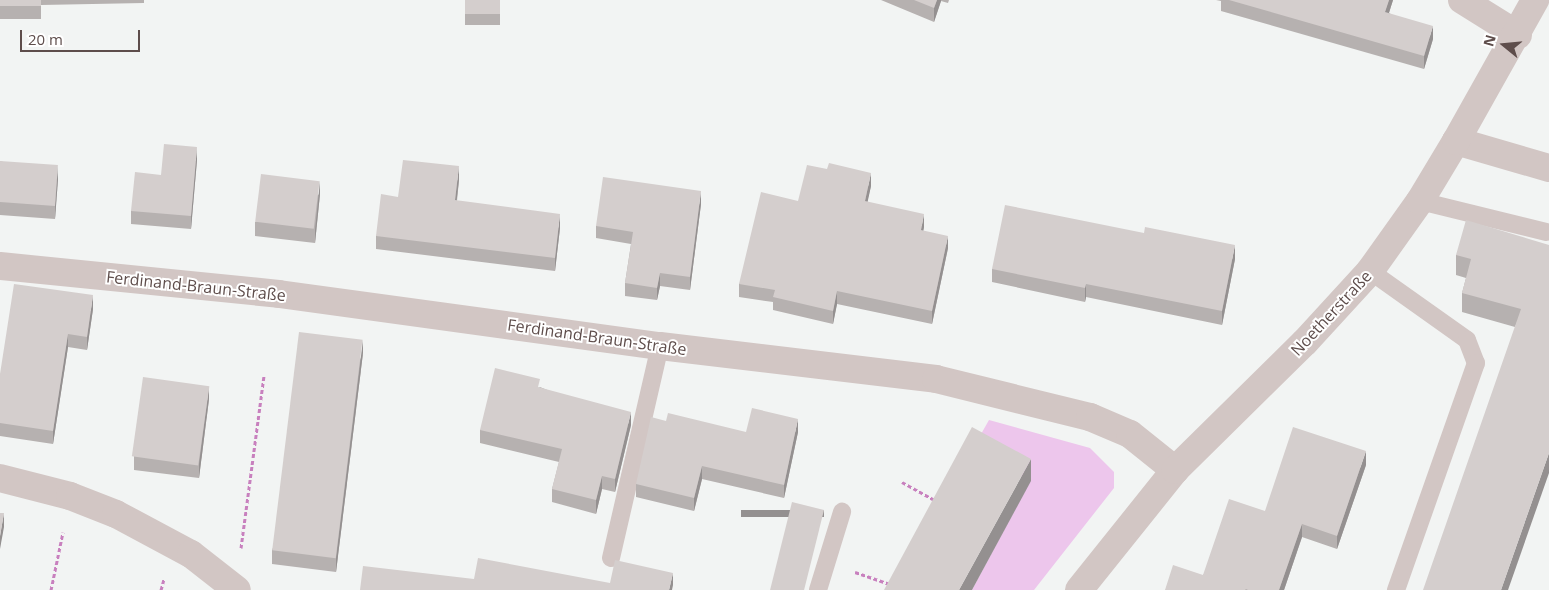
<!DOCTYPE html>
<meta charset="utf-8">
<style>
body{margin:0}
#map{position:relative;width:1549px;height:590px;overflow:hidden;background:#f2f4f3;font-family:"Open Sans",sans-serif}
div>[style]{position:absolute}
.green>*{inset:0;background:#edc6ec}
.path>*{height:3px;margin-top:-1.5px;transform-origin:0;background:repeating-linear-gradient(90deg,#c880be 0 4px,transparent 0 6.5px)}
.lane>*{height:18px;margin:-9px;padding:0 9px;transform-origin:9px;border-radius:9px;background:#d2c6c4}
.street>*{height:28px;margin:-14px;padding:0 14px;transform-origin:14px;border-radius:14px;background:#d2c6c4}
.wall>*{inset:0;background:#b6b1b0;transform-origin:0 0}
.shaded-wall>*{inset:0;background:#949090;transform-origin:0 0}
.building>*{inset:0;background:#d4cecd;transform-origin:0 0}
span{translate:-50% -50%;white-space:nowrap;text-align:center;line-height:1.15;-webkit-text-stroke:4px #fff;paint-order:stroke}
.street-label{font-size:16px;color:#5e4d4b}
.north{position:absolute;left:1479px;top:20px;width:50px;height:50px;-webkit-text-stroke:4px #fff;paint-order:stroke;rotate:287deg;font-size:14px;font-weight:700;line-height:20px;text-align:center;color:#5e4d4b}
.north::after{content:'';display:block;margin:auto;width:18px;height:22px;background:#5e4d4b;clip-path:polygon(50% 0,100% 100%,50% 72%,0 100%)}
.scale{position:absolute;left:20px;top:30px;width:120px;height:22px;box-sizing:border-box;border:2px solid #5e4d4b;border-top:0;padding-left:6px;font-size:15px;line-height:18px;white-space:nowrap;color:#5e4d4b;-webkit-text-stroke:4px #fff;paint-order:stroke}
</style>
<div id="map">
<div class="green">
<div style="clip-path:polygon(989px 420px,1090px 448px,1114px 472px,1114px 488px,1034px 590px,972px 590px,1030px 481px,972px 450px)"></div>
</div>
<div class="path">
<div style="left:902px;top:482px;width:38px;rotate:29deg"></div>
<div style="left:241px;top:548px;width:174px;rotate:-82.4deg"></div>
<div style="left:855px;top:572px;width:36px;rotate:19deg"></div>
<div style="left:51px;top:590px;width:59px;rotate:-78.3deg"></div>
<div style="left:161px;top:590px;width:11px;rotate:-75deg"></div>
</div>
<div class="lane">
<div style="left:1420px;top:201px;width:130px;rotate:13.8deg"></div>
<div style="left:1370px;top:271px;width:119px;rotate:35.4deg"></div>
<div style="left:1467px;top:340px;width:25px;rotate:69deg"></div>
<div style="left:1476px;top:363px;width:241px;rotate:109.4deg"></div>
<div style="left:611px;top:558px;width:218px;rotate:-77deg"></div>
<div style="left:818px;top:590px;width:82px;rotate:-72.9deg"></div>
</div>
<div class="street">
<div style="left:1462px;top:0;width:66px;rotate:32deg"></div>
<div style="left:1456px;top:141px;width:97px;rotate:16.2deg"></div>
<div style="left:0;top:266px;width:280px;rotate:5.7deg"></div>
<div style="left:279px;top:294px;width:385px;rotate:7.8deg"></div>
<div style="left:660px;top:346px;width:278px;rotate:6.8deg"></div>
<div style="left:936px;top:379px;width:159px;rotate:13.9deg"></div>
<div style="left:1090px;top:417px;width:43px;rotate:23deg"></div>
<div style="left:1130px;top:434px;width:58px;rotate:38.7deg"></div>
<div style="left:0;top:478px;width:72px;rotate:14.4deg"></div>
<div style="left:70px;top:496px;width:49px;rotate:21.4deg"></div>
<div style="left:116px;top:514px;width:85px;rotate:28.1deg"></div>
<div style="left:191px;top:554px;width:58px;rotate:38deg"></div>
<div style="left:1079px;top:590px;width:154px;rotate:-51.3deg"></div>
<div style="left:1175px;top:470px;width:182px;rotate:-44.6deg"></div>
<div style="left:1305px;top:342px;width:96px;rotate:-47.5deg"></div>
<div style="left:1370px;top:271px;width:86px;rotate:-54.5deg"></div>
<div style="left:1420px;top:201px;width:70px;rotate:-59deg"></div>
<div style="left:1456px;top:141px;width:162px;rotate:-60.7deg"></div>
</div>
<div class="wall">
<div style="clip-path:polygon(0 0,144px 0,144px 3px,41px 5px,41px 19px,0 19px)"></div>
<div style="left:465px;top:0;width:35px;height:25px"></div>
<div style="clip-path:polygon(881px 0,949px 0,948px 3px,941px 1px,934px 22px)"></div>
<div style="clip-path:polygon(1216px 0,1393px 0,1389px 13px,1433px 39px,1424px 69px,1221px 11px,1221px 1px)"></div>
<div style="clip-path:polygon(197px 160px,191px 229px,131px 224px,131px 211px,161px 175px)"></div>
<div style="clip-path:polygon(0 161px,58px 179px,55px 219px,0 215px)"></div>
<div style="clip-path:polygon(459px 180px,457px 201px,560px 228px,555px 271px,376px 249px,376px 236px,398px 197px)"></div>
<div style="clip-path:polygon(871px 186px,867px 202px,924px 227px,923px 231px,948px 248px,932px 324px,837px 304px,833px 324px,773px 310px,773px 302px,739px 297px,739px 284px,798px 201px)"></div>
<div style="clip-path:polygon(320px 194px,315px 243px,255px 236px,255px 222px)"></div>
<div style="clip-path:polygon(701px 204px,690px 290px,660px 286px,657px 300px,625px 296px,625px 283px,631px 244px,596px 238px,596px 226px)"></div>
<div style="clip-path:polygon(1549px 245px,1515px 327px,1462px 312px,1462px 293px,1466px 278px,1456px 275px,1456px 255px)"></div>
<div style="clip-path:polygon(1235px 259px,1222px 325px,1086px 297px,1085px 302px,992px 282px,992px 269px)"></div>
<div style="clip-path:polygon(93px 309px,87px 350px,68px 347px,53px 444px,0 436px,0 374px)"></div>
<div style="clip-path:polygon(363px 353px,336px 572px,272px 564px,272px 550px)"></div>
<div style="clip-path:polygon(540px 387px,631px 425px,615px 492px,602px 489px,596px 514px,552px 502px,552px 489px,559px 462px,480px 443px,480px 430px)"></div>
<div style="clip-path:polygon(209px 399px,199px 478px,134px 470px,134px 456px)"></div>
<div style="clip-path:polygon(746px 432px,798px 432px,784px 498px,702px 479px,694px 511px,636px 497px,636px 484px)"></div>
<div style="clip-path:polygon(1366px 465px,1337px 549px,1302px 537px,1284px 590px,1165px 590px,1203px 575px,1265px 511px)"></div>
</div>
<div class="shaded-wall">
<div style="clip-path:polygon(937px 0,941px 0,941px 1px,934px 22px,934px 8px)"></div>
<div style="clip-path:polygon(1389px 0,1393px 0,1385px 25px,1385px 12px)"></div>
<div style="clip-path:polygon(1433px 26px,1433px 39px,1424px 69px,1424px 56px)"></div>
<div style="clip-path:polygon(197px 147px,197px 160px,191px 229px,191px 216px)"></div>
<div style="clip-path:polygon(58px 165px,58px 179px,55px 219px,55px 206px)"></div>
<div style="clip-path:polygon(459px 166px,459px 180px,455px 214px,455px 200px)"></div>
<div style="clip-path:polygon(871px 173px,871px 186px,865px 214px,865px 201px)"></div>
<div style="clip-path:polygon(320px 181px,320px 194px,315px 243px,315px 230px)"></div>
<div style="clip-path:polygon(701px 191px,701px 204px,690px 290px,690px 277px)"></div>
<div style="clip-path:polygon(560px 214px,560px 228px,555px 271px,555px 258px)"></div>
<div style="clip-path:polygon(924px 214px,924px 227px,921px 243px,921px 230px)"></div>
<div style="clip-path:polygon(948px 236px,948px 248px,932px 324px,932px 311px)"></div>
<div style="clip-path:polygon(1235px 245px,1235px 259px,1222px 325px,1222px 311px)"></div>
<div style="clip-path:polygon(660px 273px,660px 286px,657px 300px,657px 288px)"></div>
<div style="clip-path:polygon(1086px 284px,1086px 297px,1085px 302px,1085px 288px)"></div>
<div style="clip-path:polygon(837px 291px,837px 304px,833px 324px,833px 311px)"></div>
<div style="clip-path:polygon(93px 295px,93px 309px,87px 350px,87px 337px)"></div>
<div style="clip-path:polygon(68px 334px,68px 347px,53px 444px,53px 431px)"></div>
<div style="clip-path:polygon(363px 340px,363px 353px,336px 572px,336px 558px)"></div>
<div style="clip-path:polygon(209px 386px,209px 399px,199px 478px,199px 464px)"></div>
<div style="clip-path:polygon(631px 412px,631px 425px,615px 492px,615px 479px)"></div>
<div style="clip-path:polygon(798px 419px,798px 432px,784px 498px,784px 485px)"></div>
<div style="clip-path:polygon(1366px 451px,1366px 465px,1337px 549px,1337px 536px)"></div>
<div style="clip-path:polygon(1549px 453px,1549px 473px,1508px 590px,1501px 590px)"></div>
<div style="clip-path:polygon(1031px 459px,1031px 481px,972px 590px,959px 590px)"></div>
<div style="clip-path:polygon(702px 466px,702px 479px,694px 511px,694px 498px)"></div>
<div style="clip-path:polygon(602px 476px,602px 489px,596px 514px,596px 500px)"></div>
<div style="left:824px;top:510px;width:7px;height:83px;rotate:90deg"></div>
<div style="clip-path:polygon(4px 513px,4px 527px,0 549px,0 536px)"></div>
<div style="clip-path:polygon(1302px 524px,1302px 537px,1284px 590px,1279px 590px)"></div>
<div style="clip-path:polygon(673px 573px,673px 585px,672px 590px,669px 590px)"></div>
</div>
<div class="building">
<div style="left:0;top:0;width:41px;height:6px"></div>
<div style="left:465px;top:0;width:35px;height:14px"></div>
<div style="clip-path:polygon(914px 0,937px 0,934px 8px)"></div>
<div style="clip-path:polygon(1229px 0,1389px 0,1385px 12px,1433px 26px,1424px 56px)"></div>
<div style="clip-path:polygon(164px 144px,197px 147px,191px 216px,131px 211px,135px 172px,161px 175px)"></div>
<div style="clip-path:polygon(403px 160px,459px 166px,455px 200px,560px 214px,555px 258px,376px 236px,381px 194px,398px 197px)"></div>
<div style="left:0;top:161px;width:58px;height:41px;rotate:4deg"></div>
<div style="clip-path:polygon(829px 163px,871px 173px,865px 201px,924px 214px,921px 230px,948px 236px,932px 311px,837px 291px,833px 311px,773px 297px,775px 290px,739px 284px,761px 192px,798px 201px,807px 165px,827px 169px)"></div>
<div style="left:261px;top:174px;width:59px;height:48px;rotate:7deg"></div>
<div style="clip-path:polygon(603px 177px,701px 191px,690px 277px,660px 273px,657px 288px,625px 283px,633px 232px,596px 226px)"></div>
<div style="clip-path:polygon(1005px 205px,1144px 233px,1145px 227px,1235px 245px,1222px 311px,1086px 284px,1085px 288px,992px 269px)"></div>
<div style="clip-path:polygon(1466px 220px,1549px 245px,1549px 453px,1501px 590px,1423px 590px,1521px 309px,1462px 293px,1471px 259px,1456px 255px)"></div>
<div style="clip-path:polygon(14px 284px,93px 295px,87px 337px,68px 334px,53px 431px,0 423px,0 374px)"></div>
<div style="left:299px;top:332px;width:64px;height:220px;rotate:7deg"></div>
<div style="clip-path:polygon(495px 368px,540px 379px,538px 387px,631px 412px,615px 479px,602px 476px,596px 500px,552px 489px,562px 449px,480px 430px)"></div>
<div style="left:143px;top:377px;width:67px;height:80px;rotate:8deg"></div>
<div style="clip-path:polygon(752px 408px,798px 419px,784px 485px,702px 466px,694px 498px,636px 484px,651px 417px,666px 421px,668px 413px,746px 432px)"></div>
<div style="clip-path:polygon(972px 427px,1031px 459px,959px 590px,884px 590px)"></div>
<div style="clip-path:polygon(1293px 427px,1366px 451px,1337px 536px,1302px 524px,1279px 590px,1248px 590px,1246px 589px,1245px 590px,1165px 590px,1173px 565px,1203px 575px,1229px 499px,1265px 511px)"></div>
<div style="left:792px;top:502px;width:33px;height:91px;rotate:14deg"></div>
<div style="clip-path:polygon(0 513px,4px 513px,0 536px)"></div>
<div style="clip-path:polygon(478px 558px,610px 583px,615px 560px,673px 573px,669px 590px,360px 590px,363px 566px,474px 579px)"></div>
</div>
<div class="street-label">
<span style="left:196px;top:286px;rotate:6deg">Ferdinand-Braun-Straße</span>
<span style="left:1331px;top:313px;rotate:-47deg">Noetherstraße</span>
<span style="left:597px;top:337px;rotate:8deg">Ferdinand-Braun-Straße</span>
</div>
<div class="north">N</div>
<div class="scale">20 m</div>
</div>
